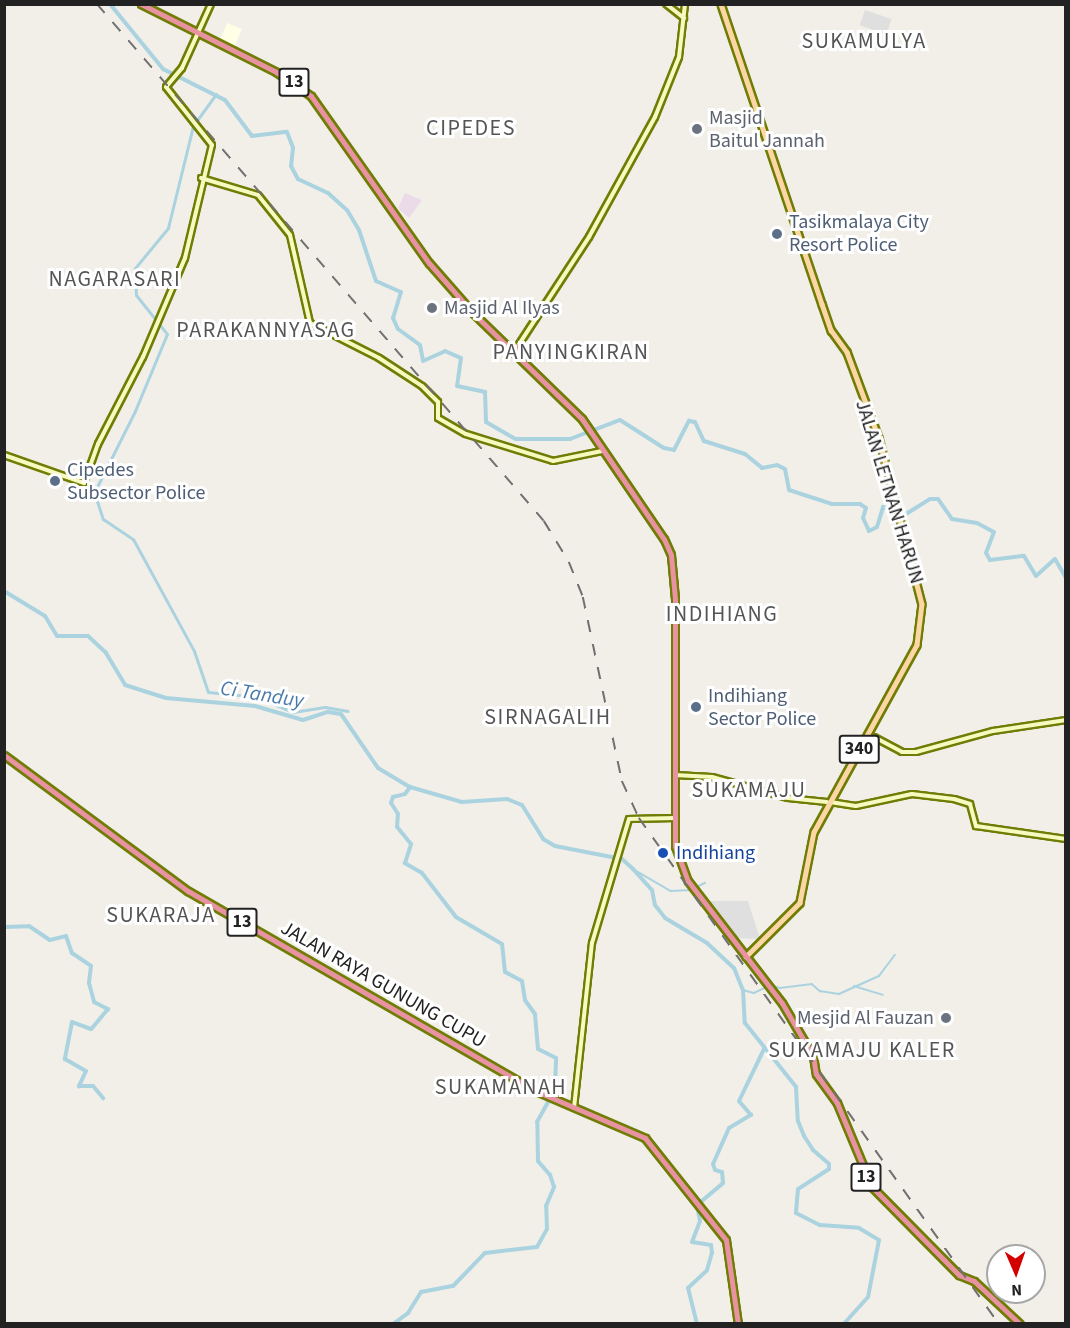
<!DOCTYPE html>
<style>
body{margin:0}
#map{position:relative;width:1070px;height:1328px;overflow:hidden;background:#f2efe9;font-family:"Source Sans 3",sans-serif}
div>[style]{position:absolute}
.residential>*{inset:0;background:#e0dfdf;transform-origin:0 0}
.industrial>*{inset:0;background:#ebdbe8}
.education>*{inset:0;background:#ffffe5;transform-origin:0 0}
.stream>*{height:1.5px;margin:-0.75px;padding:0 0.75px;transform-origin:0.75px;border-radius:0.75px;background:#aad3df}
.canal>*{height:3px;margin:-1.5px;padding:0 1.5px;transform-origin:1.5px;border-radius:1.5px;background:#aad3df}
.river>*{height:4px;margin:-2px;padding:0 2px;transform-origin:2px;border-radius:2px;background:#aad3df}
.roads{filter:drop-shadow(2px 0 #707d05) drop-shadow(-2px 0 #707d05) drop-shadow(0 2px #707d05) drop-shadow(0 -2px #707d05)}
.secondary>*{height:4px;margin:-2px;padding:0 2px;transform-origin:2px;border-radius:2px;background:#f7fabf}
.primary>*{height:4.5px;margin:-2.25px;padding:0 2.25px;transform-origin:2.25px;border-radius:2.25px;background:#fcd6a4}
.highway>*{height:5px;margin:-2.5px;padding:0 2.5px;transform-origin:2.5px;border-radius:2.5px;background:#e892a2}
.rail>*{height:1.5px;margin-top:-0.75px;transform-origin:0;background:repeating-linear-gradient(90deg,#707070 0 12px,transparent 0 24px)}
.dots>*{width:16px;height:16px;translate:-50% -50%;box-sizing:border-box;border:3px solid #fff;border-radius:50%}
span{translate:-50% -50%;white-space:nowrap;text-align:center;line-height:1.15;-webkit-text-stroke:6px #fff;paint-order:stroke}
.shield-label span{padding:2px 4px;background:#fff;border:2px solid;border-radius:4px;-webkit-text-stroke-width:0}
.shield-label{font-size:18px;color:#222;font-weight:700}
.worship-label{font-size:20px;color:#5b616d}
.left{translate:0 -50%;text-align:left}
.right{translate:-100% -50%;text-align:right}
.service-label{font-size:20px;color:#4e5e75}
.street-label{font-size:20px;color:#222}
.transit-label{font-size:20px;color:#164399}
.water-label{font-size:21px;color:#4a7aab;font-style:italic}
.quarter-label{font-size:22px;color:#555;letter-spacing:1.5px}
.frame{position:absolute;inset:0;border:6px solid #222;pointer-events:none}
.north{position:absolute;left:986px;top:1244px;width:60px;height:60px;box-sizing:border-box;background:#fff;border:2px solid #a7a7a7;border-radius:50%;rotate:178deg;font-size:16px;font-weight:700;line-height:24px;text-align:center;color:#222}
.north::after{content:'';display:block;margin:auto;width:21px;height:27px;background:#d40000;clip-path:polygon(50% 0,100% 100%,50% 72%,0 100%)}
</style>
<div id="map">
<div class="residential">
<div style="left:865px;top:10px;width:28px;height:16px;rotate:19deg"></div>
<div style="clip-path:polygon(705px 901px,748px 901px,760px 939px,733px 938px)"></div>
</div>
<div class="industrial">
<div style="clip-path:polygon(405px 193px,422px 200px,409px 218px,398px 208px)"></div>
</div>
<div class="education">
<div style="left:227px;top:23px;width:16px;height:20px;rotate:22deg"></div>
<div style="left:528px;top:297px;width:18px;height:12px;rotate:34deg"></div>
</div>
<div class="stream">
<div style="left:633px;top:869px;width:44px;rotate:30.1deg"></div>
<div style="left:671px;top:891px;width:20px;rotate:-3deg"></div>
<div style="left:695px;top:888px;width:11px;rotate:-27deg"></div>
<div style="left:771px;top:985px;width:9px;rotate:18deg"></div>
<div style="left:780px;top:988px;width:32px;rotate:-7deg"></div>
<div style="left:812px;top:984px;width:11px;rotate:41deg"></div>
<div style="left:820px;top:991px;width:19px;rotate:9deg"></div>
<div style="left:839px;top:994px;width:44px;rotate:-24.2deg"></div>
<div style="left:879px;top:976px;width:26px;rotate:-53deg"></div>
<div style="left:854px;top:986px;width:30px;rotate:17deg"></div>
<div style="left:743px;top:990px;width:11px;rotate:15deg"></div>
<div style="left:754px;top:993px;width:14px;rotate:-25deg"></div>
</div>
<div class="canal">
<div style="left:216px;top:94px;width:39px;rotate:126deg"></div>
<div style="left:193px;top:126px;width:105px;rotate:103.8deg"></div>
<div style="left:168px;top:228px;width:52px;rotate:129.5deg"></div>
<div style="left:135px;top:268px;width:27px;rotate:88deg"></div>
<div style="left:136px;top:295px;width:50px;rotate:51.5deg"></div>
<div style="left:167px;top:334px;width:83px;rotate:112.6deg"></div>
<div style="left:135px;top:411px;width:87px;rotate:116.6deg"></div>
<div style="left:96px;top:489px;width:9px;rotate:90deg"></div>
<div style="left:96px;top:498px;width:22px;rotate:72deg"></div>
<div style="left:103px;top:519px;width:36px;rotate:34deg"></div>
<div style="left:133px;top:539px;width:128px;rotate:61.4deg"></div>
<div style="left:194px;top:651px;width:43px;rotate:71.1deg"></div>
<div style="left:208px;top:692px;width:49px;rotate:5.8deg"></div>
<div style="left:257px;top:697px;width:39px;rotate:23deg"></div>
<div style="left:293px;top:712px;width:32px;rotate:-9deg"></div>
<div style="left:325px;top:707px;width:23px;rotate:10deg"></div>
</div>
<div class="river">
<div style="left:110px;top:4px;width:84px;rotate:50.8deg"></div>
<div style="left:163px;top:69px;width:69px;rotate:26.6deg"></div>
<div style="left:225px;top:100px;width:45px;rotate:53.1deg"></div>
<div style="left:252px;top:136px;width:35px;rotate:-7deg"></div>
<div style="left:287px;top:132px;width:17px;rotate:69deg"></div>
<div style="left:293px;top:148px;width:18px;rotate:96deg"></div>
<div style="left:291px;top:166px;width:15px;rotate:62deg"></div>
<div style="left:298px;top:179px;width:33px;rotate:25deg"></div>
<div style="left:328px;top:193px;width:25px;rotate:42deg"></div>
<div style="left:347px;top:210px;width:23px;rotate:59deg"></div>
<div style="left:359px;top:230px;width:54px;rotate:71.6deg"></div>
<div style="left:376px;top:281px;width:27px;rotate:24deg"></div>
<div style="left:401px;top:292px;width:27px;rotate:107deg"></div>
<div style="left:393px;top:318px;width:12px;rotate:66deg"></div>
<div style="left:398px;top:329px;width:27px;rotate:36deg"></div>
<div style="left:420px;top:345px;width:16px;rotate:79deg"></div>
<div style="left:423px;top:361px;width:24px;rotate:-24deg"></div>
<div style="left:445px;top:351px;width:17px;rotate:24deg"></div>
<div style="left:461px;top:358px;width:28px;rotate:98deg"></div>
<div style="left:457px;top:386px;width:29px;rotate:12deg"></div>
<div style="left:485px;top:392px;width:30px;rotate:88deg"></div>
<div style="left:486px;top:422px;width:34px;rotate:30deg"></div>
<div style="left:516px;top:439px;width:54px"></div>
<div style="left:570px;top:439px;width:53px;rotate:-20.8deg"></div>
<div style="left:620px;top:420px;width:52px;rotate:32.5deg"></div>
<div style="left:664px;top:448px;width:10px;rotate:11deg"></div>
<div style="left:674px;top:450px;width:33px;rotate:-63deg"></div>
<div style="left:689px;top:421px;width:6px;rotate:9deg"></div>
<div style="left:695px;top:422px;width:21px;rotate:65deg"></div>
<div style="left:704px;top:441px;width:43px;rotate:17.6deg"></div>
<div style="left:745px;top:454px;width:22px;rotate:39deg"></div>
<div style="left:762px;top:468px;width:15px;rotate:-11deg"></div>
<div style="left:777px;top:465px;width:9px;rotate:27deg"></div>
<div style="left:785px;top:469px;width:21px;rotate:79deg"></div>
<div style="left:789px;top:490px;width:45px;rotate:18deg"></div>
<div style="left:832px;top:504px;width:28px"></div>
<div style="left:860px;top:504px;width:7px;rotate:34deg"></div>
<div style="left:866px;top:508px;width:10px;rotate:107deg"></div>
<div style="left:863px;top:518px;width:14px;rotate:65deg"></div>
<div style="left:869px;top:531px;width:9px;rotate:-27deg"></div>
<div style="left:877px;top:527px;width:21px;rotate:-73deg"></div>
<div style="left:883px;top:507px;width:24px;rotate:17deg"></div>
<div style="left:906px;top:514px;width:28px;rotate:-32deg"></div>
<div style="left:930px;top:499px;width:8px"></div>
<div style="left:938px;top:499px;width:24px;rotate:55deg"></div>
<div style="left:952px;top:519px;width:25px;rotate:9deg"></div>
<div style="left:977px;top:523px;width:19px;rotate:28deg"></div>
<div style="left:994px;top:532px;width:22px;rotate:111deg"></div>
<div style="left:986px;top:553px;width:8px;rotate:60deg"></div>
<div style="left:990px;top:560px;width:34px;rotate:-7deg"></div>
<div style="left:1024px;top:556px;width:23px;rotate:59deg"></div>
<div style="left:1036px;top:576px;width:25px;rotate:-42deg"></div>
<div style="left:1055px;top:559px;width:22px;rotate:60deg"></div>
<div style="left:4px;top:591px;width:48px;rotate:31.4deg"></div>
<div style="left:45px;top:616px;width:23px;rotate:59deg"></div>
<div style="left:57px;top:636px;width:31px"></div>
<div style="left:88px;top:636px;width:25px;rotate:43deg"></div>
<div style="left:106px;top:653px;width:37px;rotate:59deg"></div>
<div style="left:125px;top:685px;width:43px;rotate:17.6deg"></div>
<div style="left:166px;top:698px;width:89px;rotate:5.1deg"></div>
<div style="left:255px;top:706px;width:50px;rotate:16.3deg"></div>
<div style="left:303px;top:720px;width:26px;rotate:-18deg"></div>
<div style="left:328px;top:712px;width:13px;rotate:9deg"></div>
<div style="left:341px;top:714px;width:65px;rotate:55.6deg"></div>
<div style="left:378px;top:768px;width:37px;rotate:31deg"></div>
<div style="left:410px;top:787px;width:54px;rotate:16.1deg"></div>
<div style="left:462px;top:802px;width:45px;rotate:-3.8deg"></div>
<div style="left:507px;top:799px;width:16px;rotate:22deg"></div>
<div style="left:522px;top:805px;width:40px;rotate:58deg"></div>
<div style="left:543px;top:839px;width:14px;rotate:30deg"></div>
<div style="left:555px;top:846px;width:68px;rotate:11deg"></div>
<div style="left:622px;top:859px;width:15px;rotate:42deg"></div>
<div style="left:633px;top:869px;width:28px;rotate:48deg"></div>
<div style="left:652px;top:890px;width:15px;rotate:79deg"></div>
<div style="left:655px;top:905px;width:16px;rotate:52deg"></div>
<div style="left:665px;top:918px;width:49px;rotate:30.8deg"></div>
<div style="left:707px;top:943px;width:37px;rotate:43deg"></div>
<div style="left:734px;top:968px;width:24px;rotate:68deg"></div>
<div style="left:743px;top:990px;width:33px;rotate:87deg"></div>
<div style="left:745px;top:1023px;width:82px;rotate:51.4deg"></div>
<div style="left:796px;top:1087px;width:34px;rotate:87deg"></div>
<div style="left:798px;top:1121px;width:16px;rotate:68deg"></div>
<div style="left:804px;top:1136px;width:17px;rotate:57deg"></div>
<div style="left:813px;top:1150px;width:21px;rotate:41deg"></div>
<div style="left:829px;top:1164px;width:5px;rotate:90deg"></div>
<div style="left:829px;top:1169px;width:37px;rotate:147deg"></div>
<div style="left:798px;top:1189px;width:24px;rotate:95deg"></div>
<div style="left:796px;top:1213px;width:27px;rotate:27deg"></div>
<div style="left:820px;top:1225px;width:39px;rotate:4deg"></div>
<div style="left:859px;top:1228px;width:23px;rotate:31deg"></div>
<div style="left:879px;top:1240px;width:58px;rotate:100.9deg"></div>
<div style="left:868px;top:1297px;width:36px;rotate:132deg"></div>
<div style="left:4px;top:903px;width:9px;rotate:90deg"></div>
<div style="left:4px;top:927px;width:25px;rotate:-2deg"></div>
<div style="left:29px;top:926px;width:25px;rotate:34deg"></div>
<div style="left:50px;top:940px;width:16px;rotate:-14deg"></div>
<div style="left:66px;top:936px;width:18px;rotate:71deg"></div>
<div style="left:72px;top:953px;width:23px;rotate:34deg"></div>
<div style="left:91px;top:966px;width:17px;rotate:97deg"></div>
<div style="left:89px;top:983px;width:20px;rotate:75deg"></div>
<div style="left:94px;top:1002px;width:16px;rotate:27deg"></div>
<div style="left:108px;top:1009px;width:26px;rotate:130deg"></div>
<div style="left:91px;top:1029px;width:20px;rotate:-160deg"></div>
<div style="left:72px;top:1022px;width:38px;rotate:101deg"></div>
<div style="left:65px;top:1059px;width:24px;rotate:30deg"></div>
<div style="left:86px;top:1071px;width:17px;rotate:115deg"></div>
<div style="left:79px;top:1086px;width:14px"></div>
<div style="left:93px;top:1086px;width:16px;rotate:50deg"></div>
<div style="left:393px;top:1324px;width:19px;rotate:-36deg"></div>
<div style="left:408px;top:1313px;width:25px;rotate:-58deg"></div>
<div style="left:421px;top:1292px;width:33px;rotate:-11deg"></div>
<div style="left:453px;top:1286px;width:46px;rotate:-45.9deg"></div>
<div style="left:485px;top:1253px;width:52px;rotate:-6.6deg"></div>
<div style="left:537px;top:1247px;width:21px;rotate:-61deg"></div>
<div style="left:547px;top:1229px;width:23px;rotate:-92deg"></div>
<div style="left:546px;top:1206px;width:21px;rotate:-67deg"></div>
<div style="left:554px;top:1187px;width:13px;rotate:-108deg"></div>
<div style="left:550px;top:1175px;width:18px;rotate:-131deg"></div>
<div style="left:538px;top:1161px;width:39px;rotate:-91deg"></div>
<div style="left:537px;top:1122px;width:38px;rotate:-61deg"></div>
<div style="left:555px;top:1089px;width:31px;rotate:-88deg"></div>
<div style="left:556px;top:1058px;width:20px;rotate:-153deg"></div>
<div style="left:538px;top:1049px;width:35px;rotate:-95deg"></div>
<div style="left:535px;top:1014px;width:17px;rotate:-126deg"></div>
<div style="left:525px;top:1000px;width:19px;rotate:-99deg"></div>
<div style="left:522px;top:981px;width:19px;rotate:-152deg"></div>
<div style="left:505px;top:972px;width:28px;rotate:-96deg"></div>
<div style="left:502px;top:944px;width:53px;rotate:-149.6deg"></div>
<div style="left:456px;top:917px;width:56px;rotate:-127.7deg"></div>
<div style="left:422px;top:873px;width:20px;rotate:-150deg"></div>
<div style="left:405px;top:863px;width:20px;rotate:-72deg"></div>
<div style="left:411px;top:844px;width:22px;rotate:-129deg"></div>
<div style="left:397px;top:827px;width:13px;rotate:-86deg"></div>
<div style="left:398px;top:814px;width:13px;rotate:-122deg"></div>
<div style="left:391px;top:803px;width:6px;rotate:-72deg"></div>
<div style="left:393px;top:797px;width:12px;rotate:-14deg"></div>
<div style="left:405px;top:794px;width:9px;rotate:-54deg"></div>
<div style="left:697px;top:1324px;width:37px;rotate:-104deg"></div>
<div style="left:688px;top:1288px;width:26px;rotate:-43deg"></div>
<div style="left:707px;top:1270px;width:18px;rotate:-74deg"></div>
<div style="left:712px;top:1253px;width:8px;rotate:-97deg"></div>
<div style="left:711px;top:1245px;width:19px;rotate:-171deg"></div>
<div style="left:692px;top:1242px;width:22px;rotate:-69deg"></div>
<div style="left:700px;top:1221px;width:16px;rotate:-101deg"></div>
<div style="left:697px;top:1205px;width:34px;rotate:-40deg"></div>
<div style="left:723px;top:1183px;width:11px;rotate:-95deg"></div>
<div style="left:722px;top:1172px;width:7px;rotate:-164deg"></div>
<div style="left:715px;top:1170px;width:6px;rotate:-108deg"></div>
<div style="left:713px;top:1164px;width:39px;rotate:-66deg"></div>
<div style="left:729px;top:1128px;width:26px;rotate:-31deg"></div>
<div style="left:751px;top:1115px;width:18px;rotate:-131deg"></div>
<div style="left:739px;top:1101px;width:58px;rotate:-64.3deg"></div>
</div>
<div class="roads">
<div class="secondary">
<div style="left:666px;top:4px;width:23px;rotate:38deg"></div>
<div style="left:201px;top:178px;width:59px;rotate:16.6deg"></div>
<div style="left:258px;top:195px;width:51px;rotate:51.3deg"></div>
<div style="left:290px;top:235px;width:90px;rotate:77.2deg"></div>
<div style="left:310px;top:323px;width:77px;rotate:26.9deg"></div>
<div style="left:379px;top:358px;width:51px;rotate:33.1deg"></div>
<div style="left:422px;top:386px;width:23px;rotate:45deg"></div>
<div style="left:438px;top:402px;width:16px;rotate:90deg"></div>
<div style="left:438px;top:418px;width:32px;rotate:30deg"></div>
<div style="left:466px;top:434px;width:91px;rotate:17.2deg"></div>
<div style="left:553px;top:461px;width:50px;rotate:-11.5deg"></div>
<div style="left:514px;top:352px;width:137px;rotate:-56.9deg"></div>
<div style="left:589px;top:237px;width:137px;rotate:-61.2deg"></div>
<div style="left:655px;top:117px;width:65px;rotate:-68.2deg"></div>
<div style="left:679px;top:57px;width:53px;rotate:-83.5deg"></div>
<div style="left:4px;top:455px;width:85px;rotate:19.3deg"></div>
<div style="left:84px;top:483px;width:41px;rotate:-70.3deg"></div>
<div style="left:98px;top:444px;width:98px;rotate:-62.7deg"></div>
<div style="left:143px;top:357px;width:108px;rotate:-67deg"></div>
<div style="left:185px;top:258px;width:116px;rotate:-76.6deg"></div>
<div style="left:212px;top:145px;width:74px;rotate:-128.4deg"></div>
<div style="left:166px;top:87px;width:25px;rotate:-50deg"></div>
<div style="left:182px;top:68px;width:70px;rotate:-65.6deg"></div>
<div style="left:868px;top:738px;width:6px;rotate:-9deg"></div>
<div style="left:874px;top:737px;width:32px;rotate:28deg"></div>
<div style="left:902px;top:752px;width:14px"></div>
<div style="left:916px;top:752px;width:80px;rotate:-15.3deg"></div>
<div style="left:993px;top:731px;width:74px;rotate:-8.6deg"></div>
<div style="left:675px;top:775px;width:37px;rotate:3deg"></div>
<div style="left:712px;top:777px;width:79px;rotate:15.4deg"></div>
<div style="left:788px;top:798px;width:39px;rotate:6deg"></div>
<div style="left:830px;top:802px;width:26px;rotate:9deg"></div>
<div style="left:856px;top:806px;width:57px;rotate:-12.1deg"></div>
<div style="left:912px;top:794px;width:42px;rotate:6.8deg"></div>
<div style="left:954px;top:799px;width:17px;rotate:17deg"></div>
<div style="left:970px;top:804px;width:23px;rotate:75deg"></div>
<div style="left:976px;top:826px;width:91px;rotate:8.2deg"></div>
<div style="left:574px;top:1108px;width:166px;rotate:-83.8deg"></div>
<div style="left:592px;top:943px;width:129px;rotate:-73.4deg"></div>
<div style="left:629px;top:819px;width:45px;rotate:-1.3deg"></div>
</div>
<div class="primary">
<div style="left:721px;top:4px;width:317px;rotate:71.4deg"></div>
<div style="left:822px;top:304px;width:28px;rotate:71deg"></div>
<div style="left:831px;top:330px;width:27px;rotate:54deg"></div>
<div style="left:847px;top:352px;width:92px;rotate:69.6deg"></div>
<div style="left:879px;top:438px;width:171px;rotate:75.5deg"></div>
<div style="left:922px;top:604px;width:41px;rotate:97deg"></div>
<div style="left:917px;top:645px;width:213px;rotate:118.8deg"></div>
<div style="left:814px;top:832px;width:72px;rotate:101.2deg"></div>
<div style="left:800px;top:903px;width:76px;rotate:135deg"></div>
</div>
<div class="highway">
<div style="left:141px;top:4px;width:151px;rotate:26.7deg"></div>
<div style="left:276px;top:72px;width:42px;rotate:34.4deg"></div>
<div style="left:311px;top:96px;width:204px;rotate:54.8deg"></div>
<div style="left:429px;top:263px;width:65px;rotate:48.7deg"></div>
<div style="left:472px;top:312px;width:153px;rotate:44.2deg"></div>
<div style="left:582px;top:419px;width:145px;rotate:55.7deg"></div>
<div style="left:664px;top:539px;width:17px;rotate:66deg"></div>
<div style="left:671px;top:555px;width:44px;rotate:84.8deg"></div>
<div style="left:675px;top:599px;width:247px;rotate:90deg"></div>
<div style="left:675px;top:846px;width:37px;rotate:70deg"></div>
<div style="left:688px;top:881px;width:154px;rotate:52.4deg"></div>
<div style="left:782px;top:1003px;width:61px;rotate:59.7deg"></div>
<div style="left:813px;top:1056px;width:18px;rotate:81deg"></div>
<div style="left:816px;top:1074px;width:36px;rotate:54deg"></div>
<div style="left:837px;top:1103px;width:91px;rotate:67.4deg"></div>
<div style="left:872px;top:1187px;width:124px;rotate:45.3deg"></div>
<div style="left:959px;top:1275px;width:16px;rotate:22deg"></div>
<div style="left:974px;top:1281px;width:63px;rotate:43.1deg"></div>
<div style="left:518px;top:357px;width:12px;rotate:-85deg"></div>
<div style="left:4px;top:755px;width:229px;rotate:36.5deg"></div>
<div style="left:188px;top:891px;width:401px;rotate:29.9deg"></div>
<div style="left:536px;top:1091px;width:119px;rotate:23.3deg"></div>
<div style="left:645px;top:1138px;width:130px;rotate:51.5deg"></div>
<div style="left:726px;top:1240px;width:85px;rotate:81.9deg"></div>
</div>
</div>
<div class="rail">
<div style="left:97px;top:4px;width:683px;rotate:49.15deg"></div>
<div style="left:544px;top:521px;width:48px;rotate:58.6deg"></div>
<div style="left:569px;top:562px;width:38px;rotate:68deg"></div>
<div style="left:583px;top:597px;width:188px;rotate:78deg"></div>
<div style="left:622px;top:781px;width:41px;rotate:65.3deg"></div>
<div style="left:639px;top:818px;width:621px;rotate:54.57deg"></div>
</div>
<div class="dots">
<div style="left:697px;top:129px;background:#6b7280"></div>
<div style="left:777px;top:234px;background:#5c6f8a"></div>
<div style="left:432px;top:308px;background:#6b7280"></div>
<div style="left:55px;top:481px;background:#5c6f8a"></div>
<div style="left:696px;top:707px;background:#5c6f8a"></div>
<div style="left:663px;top:853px;background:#1a4fb4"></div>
<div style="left:946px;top:1018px;background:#6b7280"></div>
</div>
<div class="shield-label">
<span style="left:294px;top:82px">13</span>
<span style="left:859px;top:749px">340</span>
<span style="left:242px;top:922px">13</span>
<span style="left:866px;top:1177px">13</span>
</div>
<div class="worship-label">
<span class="left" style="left:709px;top:130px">Masjid<br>Baitul Jannah</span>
<span class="left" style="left:444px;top:308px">Masjid Al Ilyas</span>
<span class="right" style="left:934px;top:1018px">Mesjid Al Fauzan</span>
</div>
<div class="service-label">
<span class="left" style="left:789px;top:234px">Tasikmalaya City<br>Resort Police</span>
<span class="left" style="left:67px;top:482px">Cipedes<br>Subsector Police</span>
<span class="left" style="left:708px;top:708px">Indihiang<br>Sector Police</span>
</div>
<div class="street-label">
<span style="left:889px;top:492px;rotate:73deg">JALAN LETNAN HARUN</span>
<span style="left:383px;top:985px;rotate:30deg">JALAN RAYA GUNUNG CUPU</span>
</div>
<div class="transit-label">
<span class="left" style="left:676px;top:853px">Indihiang</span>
</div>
<div class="water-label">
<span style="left:262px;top:694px;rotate:9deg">Ci Tanduy</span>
</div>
<div class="quarter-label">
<span style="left:864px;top:42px">SUKAMULYA</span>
<span style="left:471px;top:129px">CIPEDES</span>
<span style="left:115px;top:280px">NAGARASARI</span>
<span style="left:266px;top:331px">PARAKANNYASAG</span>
<span style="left:571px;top:353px">PANYINGKIRAN</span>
<span style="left:722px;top:615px">INDIHIANG</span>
<span style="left:548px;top:718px">SIRNAGALIH</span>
<span style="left:749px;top:791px">SUKAMAJU</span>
<span style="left:161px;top:916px">SUKARAJA</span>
<span style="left:862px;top:1051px">SUKAMAJU KALER</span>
<span style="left:501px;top:1088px">SUKAMANAH</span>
</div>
<div class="frame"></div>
<div class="north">N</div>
</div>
